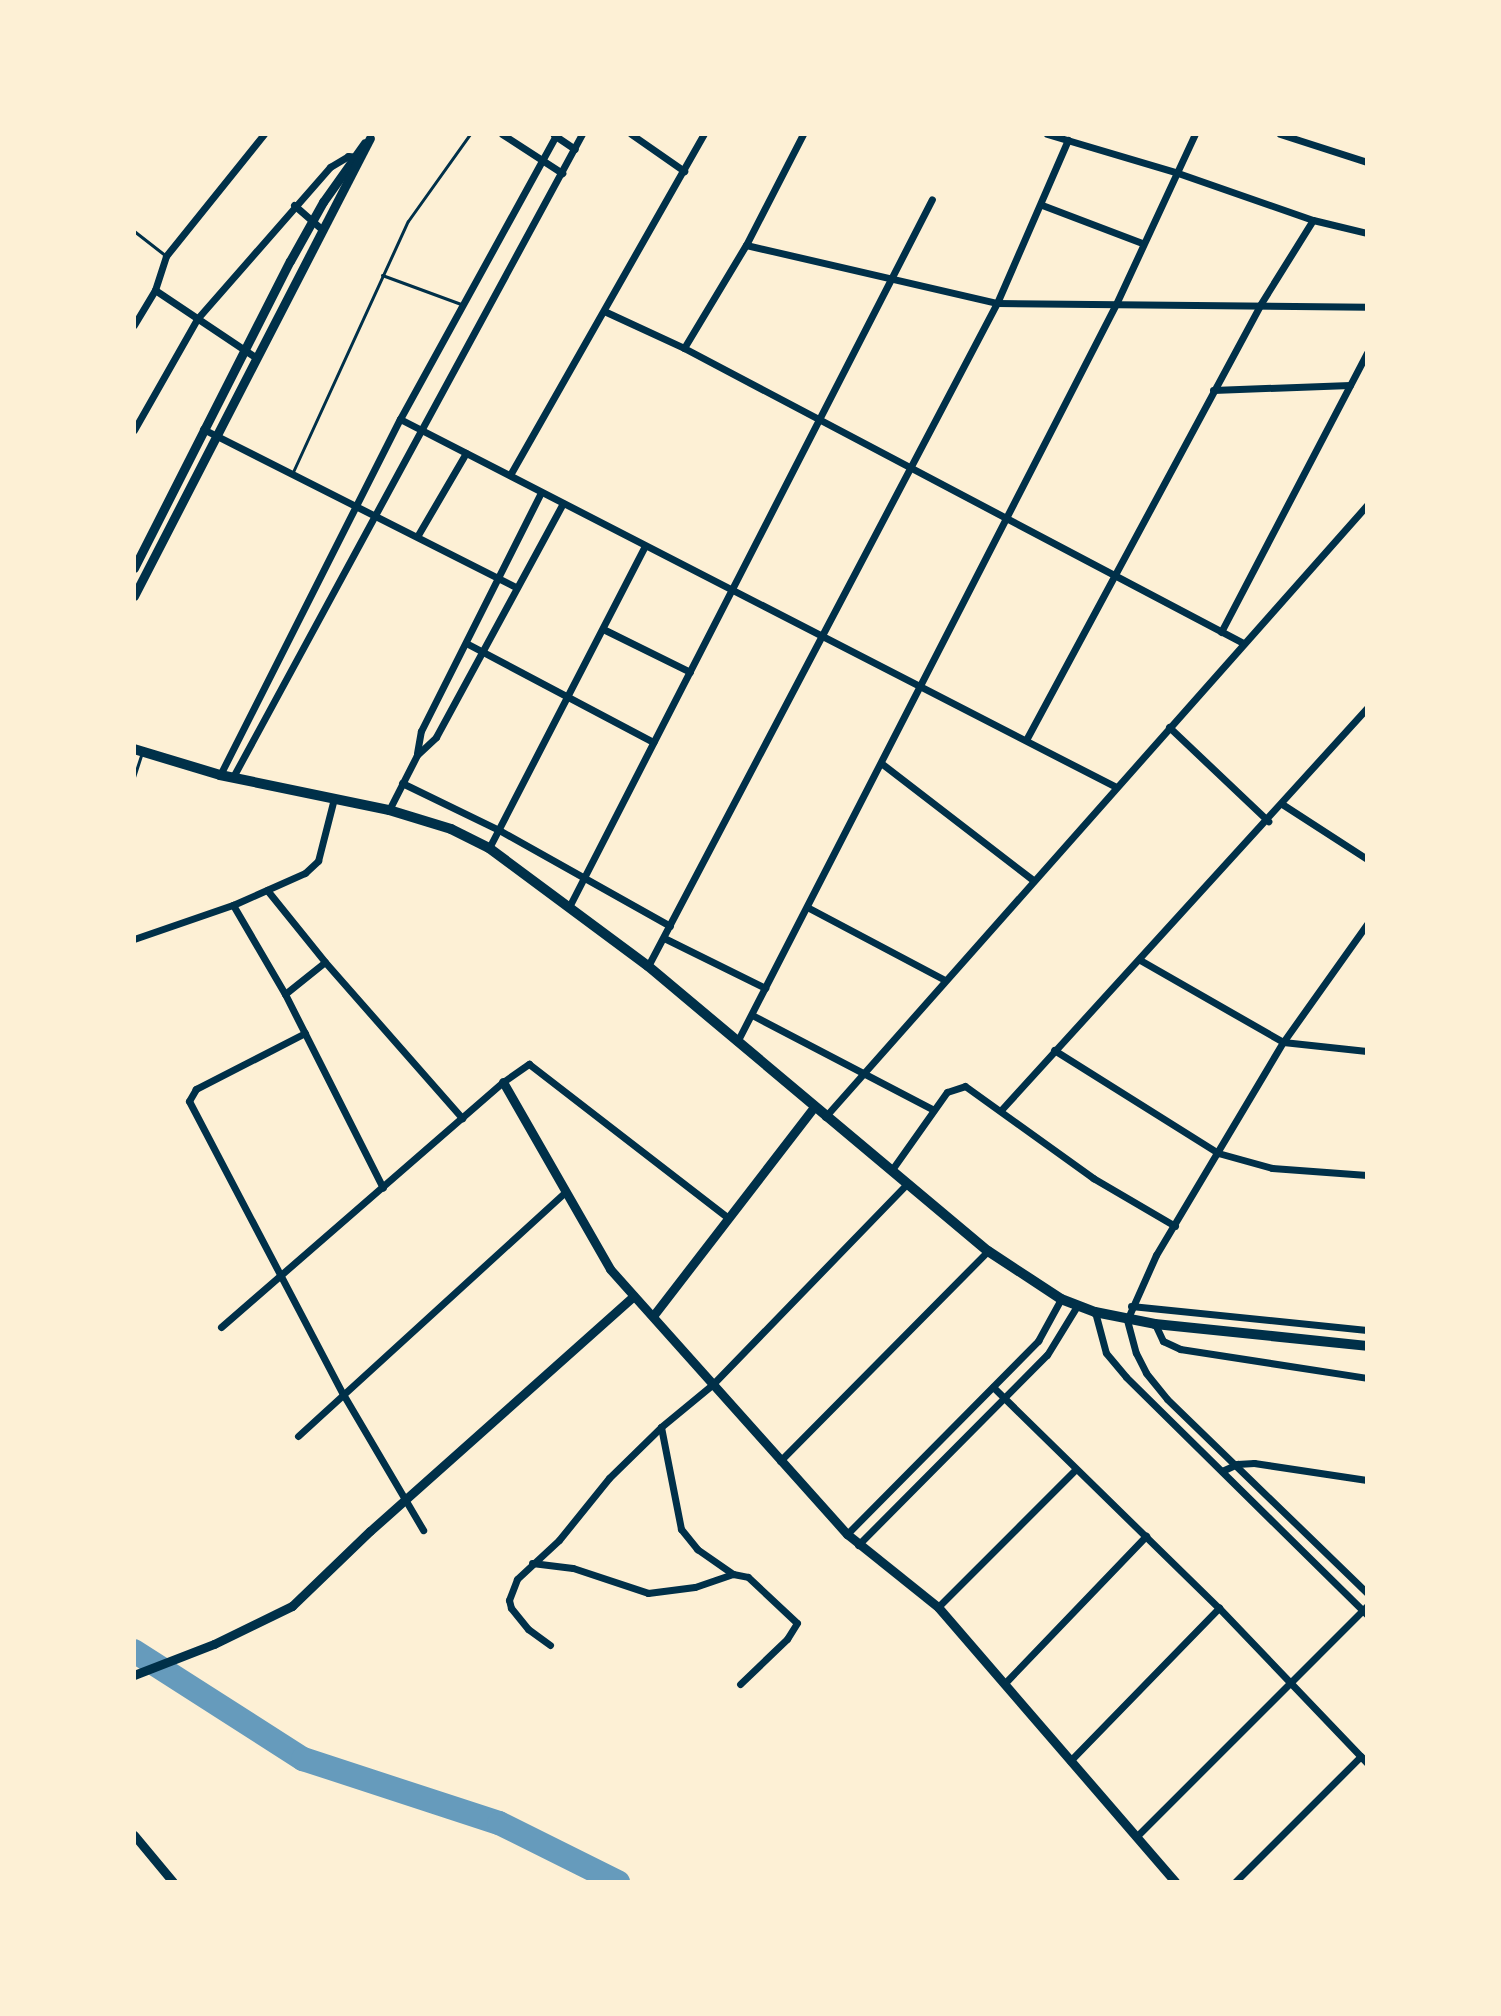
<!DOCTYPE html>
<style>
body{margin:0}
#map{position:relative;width:1501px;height:2016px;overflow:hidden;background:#fdf0d5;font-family:"Golos Text",sans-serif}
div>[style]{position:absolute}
.river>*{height:24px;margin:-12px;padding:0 12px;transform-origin:12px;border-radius:12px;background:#669bbc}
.service>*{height:3px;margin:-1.5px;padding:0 1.5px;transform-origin:1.5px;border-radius:1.5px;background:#003049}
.minor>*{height:7px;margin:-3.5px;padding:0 3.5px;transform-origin:3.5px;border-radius:3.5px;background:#003049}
.tertiary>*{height:9px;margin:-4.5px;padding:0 4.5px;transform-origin:4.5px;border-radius:4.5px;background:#003049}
.secondary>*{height:10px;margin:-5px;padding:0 5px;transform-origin:5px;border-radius:5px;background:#003049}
span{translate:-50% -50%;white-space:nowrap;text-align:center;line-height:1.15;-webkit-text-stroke:6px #fdf0d5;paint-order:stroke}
.frame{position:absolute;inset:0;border:136px solid #fdf0d5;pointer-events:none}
</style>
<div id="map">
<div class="river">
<div style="left:134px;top:1651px;width:201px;rotate:32.6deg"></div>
<div style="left:303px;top:1759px;width:206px;rotate:18.1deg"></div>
<div style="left:499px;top:1823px;width:133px;rotate:26.4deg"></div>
</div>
<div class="service">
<div style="left:134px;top:231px;width:37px;rotate:38deg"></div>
<div style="left:382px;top:275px;width:84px;rotate:20.2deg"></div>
<div style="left:292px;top:474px;width:278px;rotate:-65.4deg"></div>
<div style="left:408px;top:221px;width:107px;rotate:-54.5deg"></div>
<div style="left:134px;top:777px;width:23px;rotate:-72deg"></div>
</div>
<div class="minor">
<div style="left:502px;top:134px;width:72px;rotate:33deg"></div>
<div style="left:631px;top:134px;width:65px;rotate:34.9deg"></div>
<div style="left:1047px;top:134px;width:134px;rotate:16.5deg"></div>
<div style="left:1175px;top:172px;width:146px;rotate:19.2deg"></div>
<div style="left:1313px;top:220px;width:56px;rotate:13.5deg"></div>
<div style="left:1280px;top:134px;width:91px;rotate:17.8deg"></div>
<div style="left:554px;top:135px;width:25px;rotate:34deg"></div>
<div style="left:294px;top:205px;width:37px;rotate:41deg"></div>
<div style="left:1042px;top:205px;width:107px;rotate:20.8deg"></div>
<div style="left:746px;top:245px;width:258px;rotate:13deg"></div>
<div style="left:997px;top:303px;width:370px;rotate:0.6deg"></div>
<div style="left:155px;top:290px;width:120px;rotate:33.8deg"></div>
<div style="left:604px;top:311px;width:88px;rotate:24.8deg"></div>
<div style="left:684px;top:348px;width:632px;rotate:27.82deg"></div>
<div style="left:134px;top:325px;width:41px;rotate:-59deg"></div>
<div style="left:155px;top:290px;width:36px;rotate:-72deg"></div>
<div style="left:166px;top:256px;width:156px;rotate:-51.2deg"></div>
<div style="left:684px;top:348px;width:120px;rotate:-59deg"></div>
<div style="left:746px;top:245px;width:125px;rotate:-62.8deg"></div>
<div style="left:1213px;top:390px;width:137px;rotate:-2.1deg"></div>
<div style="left:400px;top:419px;width:805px;rotate:27.2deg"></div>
<div style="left:203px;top:429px;width:351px;rotate:26.8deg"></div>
<div style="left:134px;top:430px;width:128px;rotate:-60.4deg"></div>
<div style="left:197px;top:319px;width:202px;rotate:-48.8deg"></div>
<div style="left:330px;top:167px;width:21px;rotate:-31deg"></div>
<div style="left:348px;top:156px;width:12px;rotate:5deg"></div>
<div style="left:510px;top:475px;width:392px;rotate:-60.4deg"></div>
<div style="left:418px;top:535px;width:95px;rotate:-59.7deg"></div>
<div style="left:603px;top:629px;width:97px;rotate:26.3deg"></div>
<div style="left:1221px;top:632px;width:315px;rotate:-62.4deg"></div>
<div style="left:466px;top:643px;width:212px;rotate:27.9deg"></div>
<div style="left:1169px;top:727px;width:137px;rotate:43.5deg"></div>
<div style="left:1026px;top:740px;width:494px;rotate:-61.7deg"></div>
<div style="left:1260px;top:305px;width:100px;rotate:-58.1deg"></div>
<div style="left:417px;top:753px;width:22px;rotate:-80deg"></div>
<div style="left:421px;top:731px;width:267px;rotate:-63.3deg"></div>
<div style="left:881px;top:763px;width:192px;rotate:37.6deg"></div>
<div style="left:220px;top:775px;width:399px;rotate:-63.2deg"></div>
<div style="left:400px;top:419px;width:325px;rotate:-61.2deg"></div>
<div style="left:233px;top:777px;width:732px;rotate:-61.51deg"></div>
<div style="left:402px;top:783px;width:108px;rotate:25.9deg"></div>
<div style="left:499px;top:830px;width:196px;rotate:29.3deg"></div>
<div style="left:1282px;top:804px;width:101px;rotate:32.9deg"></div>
<div style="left:389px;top:810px;width:62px;rotate:-63deg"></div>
<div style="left:417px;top:755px;width:26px;rotate:-43deg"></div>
<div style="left:436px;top:737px;width:266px;rotate:-61.5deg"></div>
<div style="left:489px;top:848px;width:340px;rotate:-62.7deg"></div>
<div style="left:267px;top:890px;width:92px;rotate:51.1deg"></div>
<div style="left:325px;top:962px;width:208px;rotate:48.7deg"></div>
<div style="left:233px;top:905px;width:103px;rotate:59.7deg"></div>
<div style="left:285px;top:994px;width:217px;rotate:63.2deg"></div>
<div style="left:570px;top:905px;width:793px;rotate:-62.85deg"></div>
<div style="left:807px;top:907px;width:156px;rotate:27.9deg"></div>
<div style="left:1367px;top:924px;width:145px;rotate:125.4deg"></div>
<div style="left:1283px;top:1042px;width:248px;rotate:120.8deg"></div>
<div style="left:1156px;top:1255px;width:71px;rotate:114deg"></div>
<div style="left:1127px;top:1320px;width:34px;rotate:75deg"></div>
<div style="left:1136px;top:1353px;width:22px;rotate:63deg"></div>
<div style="left:1146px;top:1373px;width:33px;rotate:51deg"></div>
<div style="left:1167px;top:1399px;width:279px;rotate:44.1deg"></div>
<div style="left:664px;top:938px;width:113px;rotate:26.3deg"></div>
<div style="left:134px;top:939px;width:105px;rotate:-19deg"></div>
<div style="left:233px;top:905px;width:79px;rotate:-24deg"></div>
<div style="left:305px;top:873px;width:18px;rotate:-43deg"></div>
<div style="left:318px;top:861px;width:65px;rotate:-75.7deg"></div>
<div style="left:1140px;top:960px;width:165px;rotate:29.8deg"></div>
<div style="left:1283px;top:1042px;width:84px;rotate:6.1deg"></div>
<div style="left:648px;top:966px;width:749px;rotate:-62.24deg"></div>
<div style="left:997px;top:303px;width:178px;rotate:-66.5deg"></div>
<div style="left:285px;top:994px;width:51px;rotate:-38.7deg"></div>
<div style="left:752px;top:1015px;width:205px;rotate:27.6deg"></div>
<div style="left:305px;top:1033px;width:123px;rotate:152.8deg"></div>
<div style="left:196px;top:1089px;width:14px;rotate:120deg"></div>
<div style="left:189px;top:1101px;width:331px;rotate:62.3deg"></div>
<div style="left:343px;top:1394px;width:158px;rotate:59.5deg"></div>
<div style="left:737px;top:1042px;width:830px;rotate:-62.82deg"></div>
<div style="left:1116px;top:304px;width:187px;rotate:-65.1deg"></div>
<div style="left:1054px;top:1050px;width:194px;rotate:32.1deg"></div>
<div style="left:1218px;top:1153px;width:56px;rotate:15.5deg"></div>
<div style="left:1272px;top:1168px;width:95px;rotate:4.2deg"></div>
<div style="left:1002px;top:1109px;width:542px;rotate:-47.69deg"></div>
<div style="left:825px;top:1117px;width:818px;rotate:-48.47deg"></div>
<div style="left:891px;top:1171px;width:97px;rotate:-54.7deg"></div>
<div style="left:947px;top:1092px;width:19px;rotate:-18deg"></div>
<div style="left:965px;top:1086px;width:158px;rotate:35.7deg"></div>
<div style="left:1093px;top:1178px;width:95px;rotate:30.3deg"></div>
<div style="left:1131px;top:1306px;width:237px;rotate:5.8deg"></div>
<div style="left:1095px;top:1312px;width:42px;rotate:75deg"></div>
<div style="left:1106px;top:1353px;width:31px;rotate:50deg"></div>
<div style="left:1126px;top:1377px;width:339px;rotate:44.6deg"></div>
<div style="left:1155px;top:1324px;width:19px;rotate:65deg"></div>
<div style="left:1163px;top:1341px;width:19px;rotate:25deg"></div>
<div style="left:1180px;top:1349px;width:189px;rotate:8.8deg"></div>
<div style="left:221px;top:1327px;width:374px;rotate:-41deg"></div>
<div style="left:503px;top:1082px;width:32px;rotate:-35deg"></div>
<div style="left:529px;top:1064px;width:250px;rotate:37.7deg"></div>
<div style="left:993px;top:1387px;width:316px;rotate:44.4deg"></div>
<div style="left:1219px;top:1608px;width:214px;rotate:46.3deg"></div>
<div style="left:661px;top:1427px;width:104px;rotate:78.9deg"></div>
<div style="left:681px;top:1529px;width:26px;rotate:51deg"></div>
<div style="left:697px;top:1549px;width:44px;rotate:34.8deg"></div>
<div style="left:298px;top:1436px;width:360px;rotate:-42.4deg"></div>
<div style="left:780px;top:1461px;width:296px;rotate:-45.3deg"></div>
<div style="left:1222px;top:1471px;width:17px;rotate:-25deg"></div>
<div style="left:1237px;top:1464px;width:17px;rotate:-3deg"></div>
<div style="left:1254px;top:1463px;width:114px;rotate:8.6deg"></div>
<div style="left:847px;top:1534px;width:272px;rotate:-45.3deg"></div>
<div style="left:1038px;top:1341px;width:48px;rotate:-61.3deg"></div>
<div style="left:858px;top:1545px;width:268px;rotate:-45.2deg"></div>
<div style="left:1047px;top:1355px;width:57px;rotate:-58.5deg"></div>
<div style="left:532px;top:1563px;width:41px;rotate:7deg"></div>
<div style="left:573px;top:1568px;width:79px;rotate:18.4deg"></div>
<div style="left:648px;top:1593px;width:47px;rotate:-7.3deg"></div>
<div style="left:695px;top:1587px;width:40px;rotate:-18.9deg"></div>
<div style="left:733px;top:1574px;width:15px;rotate:11deg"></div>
<div style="left:748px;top:1577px;width:67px;rotate:43.2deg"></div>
<div style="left:797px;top:1623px;width:19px;rotate:122deg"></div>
<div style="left:787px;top:1639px;width:65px;rotate:136.2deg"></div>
<div style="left:938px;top:1607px;width:194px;rotate:-45deg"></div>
<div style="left:550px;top:1645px;width:27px;rotate:-144deg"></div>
<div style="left:528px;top:1629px;width:27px;rotate:-129deg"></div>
<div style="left:511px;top:1608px;width:8px;rotate:-104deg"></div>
<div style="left:509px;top:1600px;width:22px;rotate:-69deg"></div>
<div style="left:517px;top:1579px;width:57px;rotate:-42.9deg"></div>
<div style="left:559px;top:1540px;width:80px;rotate:-51.1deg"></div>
<div style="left:609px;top:1478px;width:73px;rotate:-44.4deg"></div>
<div style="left:661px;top:1427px;width:66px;rotate:-39.5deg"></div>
<div style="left:712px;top:1385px;width:280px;rotate:-45.9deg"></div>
<div style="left:1005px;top:1683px;width:204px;rotate:-46.2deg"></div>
<div style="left:1070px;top:1761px;width:214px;rotate:-45.8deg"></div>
<div style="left:1136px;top:1837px;width:327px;rotate:-45deg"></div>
<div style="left:1235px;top:1882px;width:178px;rotate:-45deg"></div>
</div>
<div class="tertiary">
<div style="left:134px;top:568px;width:344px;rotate:-63.1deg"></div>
<div style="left:290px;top:261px;width:68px;rotate:-60.8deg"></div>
<div style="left:323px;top:202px;width:72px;rotate:-54.6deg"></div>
<div style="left:134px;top:596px;width:515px;rotate:-62.74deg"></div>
<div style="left:503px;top:1082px;width:215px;rotate:60.2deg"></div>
<div style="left:610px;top:1269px;width:356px;rotate:48.2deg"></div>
<div style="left:847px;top:1534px;width:117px;rotate:38.7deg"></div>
<div style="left:938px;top:1607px;width:363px;rotate:49.2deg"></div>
<div style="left:653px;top:1316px;width:262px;rotate:-52.4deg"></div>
<div style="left:134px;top:1675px;width:86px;rotate:-21.2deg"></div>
<div style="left:214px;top:1644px;width:87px;rotate:-26deg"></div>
<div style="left:292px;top:1606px;width:108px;rotate:-43.9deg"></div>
<div style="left:370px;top:1531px;width:353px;rotate:-41.7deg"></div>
<div style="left:134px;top:1835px;width:61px;rotate:50.3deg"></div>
</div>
<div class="secondary">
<div style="left:134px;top:749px;width:90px;rotate:16.8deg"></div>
<div style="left:220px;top:775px;width:173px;rotate:11.7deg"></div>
<div style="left:389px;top:810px;width:65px;rotate:17deg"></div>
<div style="left:451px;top:829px;width:42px;rotate:26.6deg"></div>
<div style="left:489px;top:848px;width:198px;rotate:36.6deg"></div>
<div style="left:648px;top:966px;width:444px;rotate:40deg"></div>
<div style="left:988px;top:1251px;width:87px;rotate:33.3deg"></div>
<div style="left:1061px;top:1299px;width:36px;rotate:21deg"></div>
<div style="left:1095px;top:1312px;width:61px;rotate:11.3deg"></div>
<div style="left:1155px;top:1324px;width:213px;rotate:5.9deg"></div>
</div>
<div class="frame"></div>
</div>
